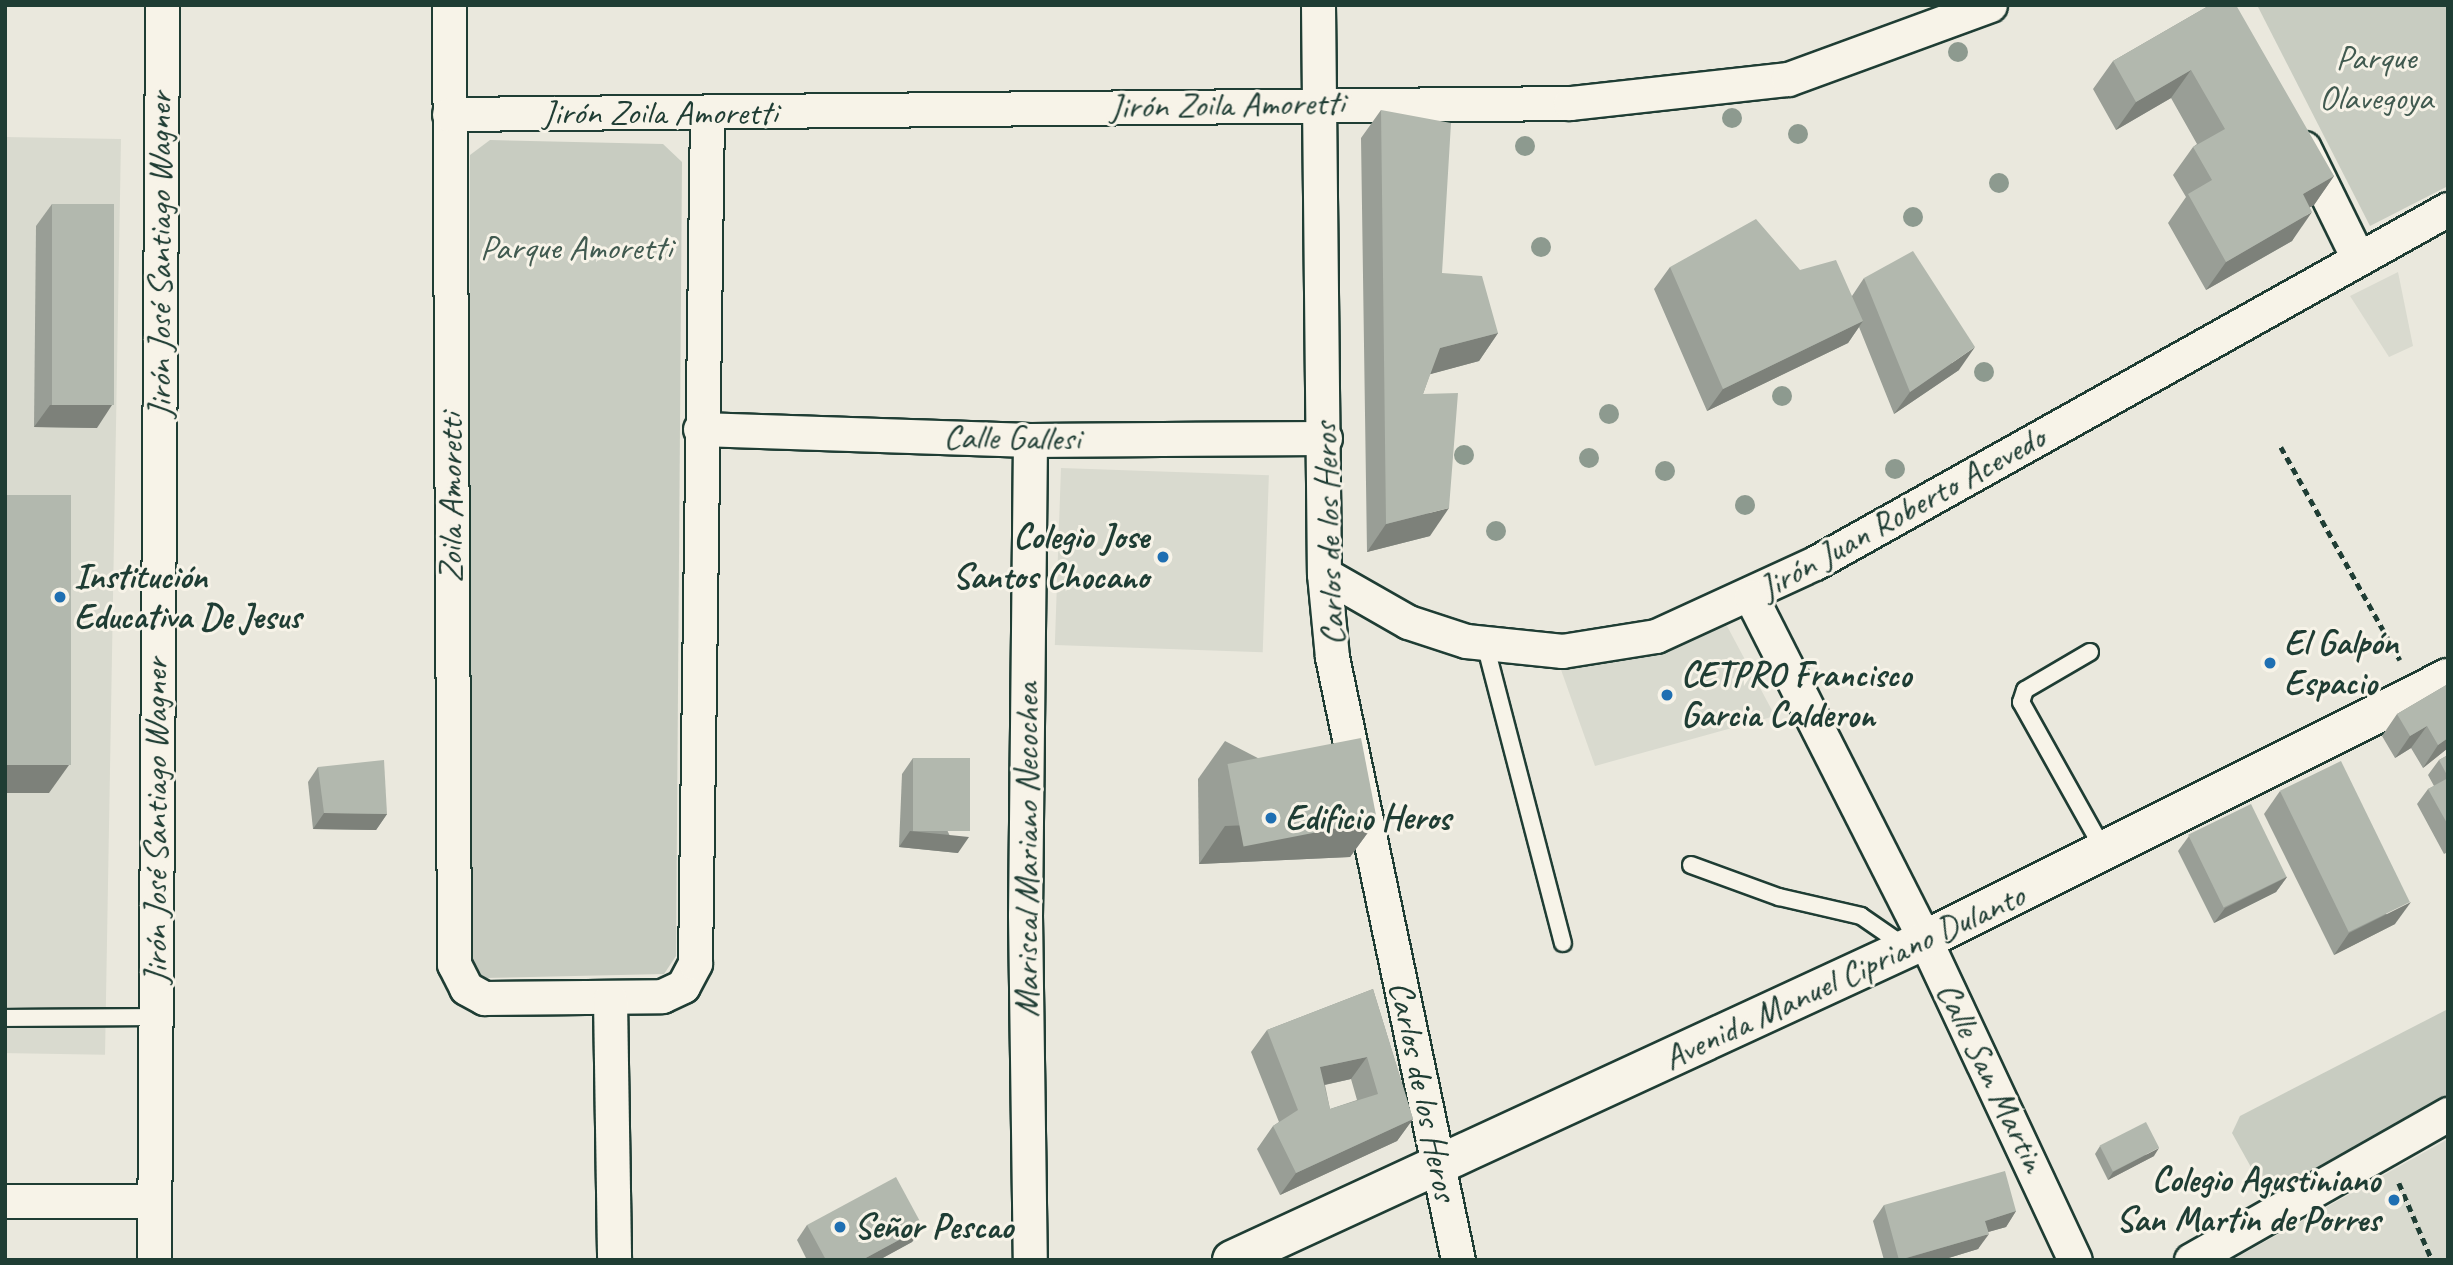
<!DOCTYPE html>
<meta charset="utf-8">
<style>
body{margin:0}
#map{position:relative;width:2453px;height:1265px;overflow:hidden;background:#eae8dd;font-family:Caveat,sans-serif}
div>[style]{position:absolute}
.built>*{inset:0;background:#d9dacf;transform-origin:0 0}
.green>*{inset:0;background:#c8ccc1}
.path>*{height:4.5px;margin-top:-2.25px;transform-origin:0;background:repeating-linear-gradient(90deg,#1f3d34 0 7px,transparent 0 12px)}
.roads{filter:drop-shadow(2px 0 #1f3d34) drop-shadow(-2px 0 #1f3d34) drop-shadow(0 2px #1f3d34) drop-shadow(0 -2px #1f3d34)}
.service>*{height:16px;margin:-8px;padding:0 8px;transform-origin:8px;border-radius:8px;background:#f7f3e8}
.minor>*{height:33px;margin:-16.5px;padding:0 16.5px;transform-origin:16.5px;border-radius:16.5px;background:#f7f3e8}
.tertiary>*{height:38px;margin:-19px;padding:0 19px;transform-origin:19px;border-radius:19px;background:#f7f3e8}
.trees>*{width:20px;height:20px;margin:-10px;border-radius:50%;background:#8d9a8f}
.wall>*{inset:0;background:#999e96}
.shaded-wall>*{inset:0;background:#7d817a}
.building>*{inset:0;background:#b2b8ae;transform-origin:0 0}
.dots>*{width:19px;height:19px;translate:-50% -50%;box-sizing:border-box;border:4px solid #f7f3e8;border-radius:50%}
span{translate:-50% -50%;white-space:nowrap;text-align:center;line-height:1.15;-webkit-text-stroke:6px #f7f3e8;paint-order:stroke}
.park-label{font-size:35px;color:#415a50}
.street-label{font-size:35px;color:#1f3d34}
.poi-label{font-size:35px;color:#1f3d34;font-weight:700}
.right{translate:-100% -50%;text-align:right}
.left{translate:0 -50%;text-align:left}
.frame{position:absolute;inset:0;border:7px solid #1f3d34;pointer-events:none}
</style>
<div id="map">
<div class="built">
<div style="left:121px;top:139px;width:916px;height:116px;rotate:91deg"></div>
<div style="clip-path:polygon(2398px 272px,2413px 346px,2389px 357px,2350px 296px)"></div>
<div style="left:1061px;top:468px;width:208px;height:177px;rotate:2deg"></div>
<div style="clip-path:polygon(1727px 626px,1775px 716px,1595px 766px,1559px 664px)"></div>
<div style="clip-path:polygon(2448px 1139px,2448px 1260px,2232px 1260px)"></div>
</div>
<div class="green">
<div style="clip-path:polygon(2257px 5px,2448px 5px,2448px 186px,2370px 226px)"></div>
<div style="clip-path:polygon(490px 140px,663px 144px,682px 162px,676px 956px,664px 974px,485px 978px,468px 962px,470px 155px)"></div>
<div style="clip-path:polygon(2448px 1009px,2448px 1095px,2267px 1196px,2232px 1133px,2240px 1116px)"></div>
</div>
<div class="path">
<div style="left:2281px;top:447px;width:244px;rotate:60.8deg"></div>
<div style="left:2399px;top:1183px;width:84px;rotate:66.8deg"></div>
</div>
<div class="roads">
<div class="service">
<div style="left:1485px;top:644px;width:309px;rotate:75.4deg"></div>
<div style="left:2090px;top:652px;width:75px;rotate:149.7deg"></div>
<div style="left:2025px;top:690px;width:13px;rotate:108deg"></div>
<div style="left:2021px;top:702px;width:172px;rotate:60.8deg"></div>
<div style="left:1691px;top:865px;width:94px;rotate:20deg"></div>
<div style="left:1779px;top:897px;width:84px;rotate:13deg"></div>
<div style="left:1861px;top:916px;width:55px;rotate:34.6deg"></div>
<div style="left:5px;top:1018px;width:150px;rotate:-0.4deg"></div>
</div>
<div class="minor">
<div style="left:449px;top:5px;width:959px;rotate:89.7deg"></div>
<div style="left:454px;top:964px;width:27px;rotate:63deg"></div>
<div style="left:466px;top:988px;width:21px;rotate:29deg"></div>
<div style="left:484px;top:998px;width:178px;rotate:-0.6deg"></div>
<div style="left:662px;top:996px;width:23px;rotate:-25deg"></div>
<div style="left:683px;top:986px;width:26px;rotate:-62deg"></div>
<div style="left:695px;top:963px;width:849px;rotate:-89.19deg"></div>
<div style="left:1318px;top:5px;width:569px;rotate:89.4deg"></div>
<div style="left:1324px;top:574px;width:83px;rotate:84.5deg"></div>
<div style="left:1332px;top:657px;width:616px;rotate:78.2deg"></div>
<div style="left:449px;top:114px;width:1121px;rotate:-0.56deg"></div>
<div style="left:1570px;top:103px;width:219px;rotate:-6.3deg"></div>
<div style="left:1788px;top:79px;width:215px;rotate:-20.1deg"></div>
<div style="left:2304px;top:148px;width:120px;rotate:63.9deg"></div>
<div style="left:700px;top:429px;width:330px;rotate:1.9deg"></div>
<div style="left:1030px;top:440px;width:295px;rotate:-0.4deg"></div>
<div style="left:1030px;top:440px;width:475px;rotate:90.6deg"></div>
<div style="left:1025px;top:915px;width:345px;rotate:89.2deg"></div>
<div style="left:1324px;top:574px;width:97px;rotate:29.7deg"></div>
<div style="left:1408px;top:622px;width:61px;rotate:18.1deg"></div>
<div style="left:1466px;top:641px;width:97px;rotate:5.9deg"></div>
<div style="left:1562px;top:651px;width:95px;rotate:-9.1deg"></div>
<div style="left:1656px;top:636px;width:175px;rotate:-24.7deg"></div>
<div style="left:1815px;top:563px;width:725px;rotate:-29.22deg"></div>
<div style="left:1751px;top:597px;width:385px;rotate:63.1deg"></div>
<div style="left:1925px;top:940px;width:353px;rotate:64.9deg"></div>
<div style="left:610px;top:999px;width:261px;rotate:89.1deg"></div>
<div style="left:5px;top:1201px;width:149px"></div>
<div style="left:154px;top:1260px;width:1255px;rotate:-89.63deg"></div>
<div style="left:2191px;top:1260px;width:296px;rotate:-29.6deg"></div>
</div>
<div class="tertiary">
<div style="left:1232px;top:1260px;width:763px;rotate:-24.79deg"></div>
<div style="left:1925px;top:940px;width:585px;rotate:-26.61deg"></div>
</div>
</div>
<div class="trees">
<div style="left:1958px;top:52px"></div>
<div style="left:1732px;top:118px"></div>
<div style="left:1798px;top:134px"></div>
<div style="left:1525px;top:146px"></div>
<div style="left:1999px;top:183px"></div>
<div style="left:1913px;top:217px"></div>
<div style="left:1541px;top:247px"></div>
<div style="left:1984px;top:372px"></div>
<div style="left:1782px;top:396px"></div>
<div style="left:1609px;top:414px"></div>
<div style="left:1464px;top:455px"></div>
<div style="left:1589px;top:458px"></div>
<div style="left:1895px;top:469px"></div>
<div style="left:1665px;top:471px"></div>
<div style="left:1745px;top:505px"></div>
<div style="left:1496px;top:531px"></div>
</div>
<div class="wall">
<div style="clip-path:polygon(2210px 5px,2334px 176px,2314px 205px,2310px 207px,2292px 241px,2206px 290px,2168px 223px,2186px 197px,2173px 175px,2193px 147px,2197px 144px,2171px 98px,2116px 130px,2093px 89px,2113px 61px)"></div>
<div style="clip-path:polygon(1381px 110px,1442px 273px,1498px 333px,1479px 361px,1430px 374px,1423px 394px,1430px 536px,1367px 552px,1361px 138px)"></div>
<div style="clip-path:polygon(52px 204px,97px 428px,34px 427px,36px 226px)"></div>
<div style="clip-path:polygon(1670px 267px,1800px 270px,1852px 296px,1864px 278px,1959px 370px,1894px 414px,1859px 327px,1848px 343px,1707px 411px,1654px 289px)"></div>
<div style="clip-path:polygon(2448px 684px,2448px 748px,2423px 768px,2411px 748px,2395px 758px,2382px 736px,2397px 714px)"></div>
<div style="clip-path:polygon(1225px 741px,1377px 820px,1350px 857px,1199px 864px,1198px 779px)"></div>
<div style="clip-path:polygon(2448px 755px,2448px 852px,2444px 854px,2417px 804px,2428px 789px,2434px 786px,2428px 775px,2439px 760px)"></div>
<div style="clip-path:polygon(913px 758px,958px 853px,899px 847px,902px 774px)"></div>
<div style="clip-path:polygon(318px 767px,387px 814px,376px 830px,313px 829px,308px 782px)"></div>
<div style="clip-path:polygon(2280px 791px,2395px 924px,2334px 955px,2264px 814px)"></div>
<div style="clip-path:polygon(2189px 836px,2287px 877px,2276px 892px,2214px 923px,2178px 851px)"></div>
<div style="clip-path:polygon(evenodd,1373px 989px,1413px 1119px,1397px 1141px,1280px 1195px,1257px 1149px,1273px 1126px,1279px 1122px,1251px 1052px,1267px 1030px,1373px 989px,1351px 1079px,1357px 1100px,1330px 1109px,1325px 1085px,1351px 1079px)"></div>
<div style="clip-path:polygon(2100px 1146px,2154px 1156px,2108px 1180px,2095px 1154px)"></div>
<div style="clip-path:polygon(1884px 1205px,2016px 1211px,2006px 1227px,1988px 1232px,1978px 1249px,1942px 1260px,1884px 1260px,1873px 1221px)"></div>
<div style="clip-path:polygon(807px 1225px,923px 1227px,912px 1242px,879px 1260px,807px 1260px,797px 1240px)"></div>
</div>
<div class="shaded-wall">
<div style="clip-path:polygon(2191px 70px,2171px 98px,2116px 130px,2136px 102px)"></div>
<div style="clip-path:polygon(2334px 176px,2314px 205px,2283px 222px,2303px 194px)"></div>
<div style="clip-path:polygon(2312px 212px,2292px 241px,2206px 290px,2226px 262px)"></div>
<div style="clip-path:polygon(1863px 321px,1848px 343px,1707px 411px,1723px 389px)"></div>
<div style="clip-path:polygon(1498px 333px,1479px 361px,1420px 377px,1440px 348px)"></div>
<div style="clip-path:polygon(1975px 347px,1959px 370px,1894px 414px,1910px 392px)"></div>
<div style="clip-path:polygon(50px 405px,112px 405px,97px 428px,34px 427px)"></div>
<div style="clip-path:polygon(1449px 508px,1430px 536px,1367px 552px,1386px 524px)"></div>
<div style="clip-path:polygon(2427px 726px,2411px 748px,2395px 758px,2410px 736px)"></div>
<div style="clip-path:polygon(2448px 738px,2448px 748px,2423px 768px,2438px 745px)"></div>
<div style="clip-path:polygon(5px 765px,69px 765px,49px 793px,5px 793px)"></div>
<div style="clip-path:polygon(324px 813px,387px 814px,376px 830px,313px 829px)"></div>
<div style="clip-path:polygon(1377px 820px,1350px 857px,1199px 864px,1225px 826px)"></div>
<div style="clip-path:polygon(910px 831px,969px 837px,958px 853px,899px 847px)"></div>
<div style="clip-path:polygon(2287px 877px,2276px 892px,2214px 923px,2225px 908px)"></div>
<div style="clip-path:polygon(2411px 902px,2395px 924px,2334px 955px,2349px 933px)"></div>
<div style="clip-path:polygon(1367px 1057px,1351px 1079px,1305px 1089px,1320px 1067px)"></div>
<div style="clip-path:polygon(1413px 1119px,1397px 1141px,1280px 1195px,1296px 1173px)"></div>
<div style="clip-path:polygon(2159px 1148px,2154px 1156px,2108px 1180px,2113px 1172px)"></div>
<div style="clip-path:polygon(2016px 1211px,2006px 1227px,1974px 1236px,1985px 1221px)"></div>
<div style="clip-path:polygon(923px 1227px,912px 1242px,879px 1260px,862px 1260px)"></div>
<div style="clip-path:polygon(1989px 1234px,1978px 1249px,1942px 1260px,1900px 1260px)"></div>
</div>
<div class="building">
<div style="clip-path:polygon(2210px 5px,2236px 5px,2334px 176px,2303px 194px,2312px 212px,2226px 262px,2188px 194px,2212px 180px,2193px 147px,2225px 129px,2191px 70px,2136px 102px,2113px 61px)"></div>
<div style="clip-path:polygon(1381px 110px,1451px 123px,1442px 273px,1482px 276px,1498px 333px,1440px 348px,1423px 394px,1458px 393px,1449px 508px,1386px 524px)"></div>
<div style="left:52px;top:204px;width:62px;height:201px"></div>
<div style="clip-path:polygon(1756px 219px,1800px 270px,1836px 260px,1863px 321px,1723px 389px,1670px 267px)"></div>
<div style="clip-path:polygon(1913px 251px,1975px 347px,1910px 392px,1864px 278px)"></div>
<div style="left:5px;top:495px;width:66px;height:270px"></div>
<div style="clip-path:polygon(2448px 684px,2448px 738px,2438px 745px,2427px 726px,2410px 736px,2397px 714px)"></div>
<div style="left:1361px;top:738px;width:84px;height:136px;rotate:79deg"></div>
<div style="clip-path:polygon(2448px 755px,2448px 777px,2439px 760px)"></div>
<div style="left:913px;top:758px;width:57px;height:73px"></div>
<div style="clip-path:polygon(384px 760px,387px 814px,324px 813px,318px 767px)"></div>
<div style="left:2341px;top:761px;width:157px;height:68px;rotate:64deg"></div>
<div style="clip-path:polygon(2448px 778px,2448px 825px,2428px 789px)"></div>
<div style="left:2251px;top:804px;width:81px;height:70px;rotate:64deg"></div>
<div style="clip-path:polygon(evenodd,1373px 989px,1413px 1119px,1296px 1173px,1273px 1126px,1298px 1110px,1267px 1030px,1373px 989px,1367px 1057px,1378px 1094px,1330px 1109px,1320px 1067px,1367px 1057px)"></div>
<div style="left:2146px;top:1122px;width:29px;height:52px;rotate:63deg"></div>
<div style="clip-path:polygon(2005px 1171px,2016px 1211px,1985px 1221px,1989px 1234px,1899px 1260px,1884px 1205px)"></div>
<div style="clip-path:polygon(896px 1177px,923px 1227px,862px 1260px,826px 1260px,807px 1225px)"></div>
</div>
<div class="dots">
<div style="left:1163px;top:557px;background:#1f6fb2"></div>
<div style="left:60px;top:597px;background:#1f6fb2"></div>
<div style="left:2270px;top:663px;background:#1f6fb2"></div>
<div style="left:1667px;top:695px;background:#1f6fb2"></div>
<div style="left:1271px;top:818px;background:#1f6fb2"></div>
<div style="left:2394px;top:1200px;background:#1f6fb2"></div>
<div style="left:840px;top:1227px;background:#1f6fb2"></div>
</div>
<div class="park-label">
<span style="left:2376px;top:78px">Parque<br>Olavegoya</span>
<span style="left:576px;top:248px">Parque Amoretti</span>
</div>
<div class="street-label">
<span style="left:1227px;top:105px;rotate:-1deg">Jirón Zoila Amoretti</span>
<span style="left:660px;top:113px">Jirón Zoila Amoretti</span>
<span style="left:160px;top:255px;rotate:-90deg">Jirón José Santiago Wagner</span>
<span style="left:1012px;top:438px;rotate:1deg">Calle Gallesi</span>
<span style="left:451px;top:498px;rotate:-90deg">Zoila Amoretti</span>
<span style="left:1902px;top:513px;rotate:-29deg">Jirón Juan Roberto Acevedo</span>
<span style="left:1329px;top:534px;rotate:-92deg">Carlos de los Heros</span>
<span style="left:156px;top:821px;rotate:-90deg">Jirón José Santiago Wagner</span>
<span style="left:1027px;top:850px;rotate:-90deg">Mariscal Mariano Necochea</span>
<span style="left:1844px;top:977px;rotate:-25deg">Avenida Manuel Cipriano Dulanto</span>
<span style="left:1991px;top:1077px;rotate:64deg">Calle San Martin</span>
<span style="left:1423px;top:1091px;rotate:78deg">Carlos de los Heros</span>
</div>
<div class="poi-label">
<span class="right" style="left:1149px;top:557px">Colegio Jose<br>Santos Chocano</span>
<span class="left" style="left:74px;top:597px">Institución<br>Educativa De Jesus</span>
<span class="left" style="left:2284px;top:663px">El Galpón<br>Espacio</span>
<span class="left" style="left:1681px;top:695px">CETPRO Francisco<br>Garcia Calderon</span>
<span class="left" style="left:1285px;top:818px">Edificio Heros</span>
<span class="right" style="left:2380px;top:1200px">Colegio Agustiniano<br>San Martin de Porres</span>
<span class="left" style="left:854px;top:1227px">Señor Pescao</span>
</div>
<div class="frame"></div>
</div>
